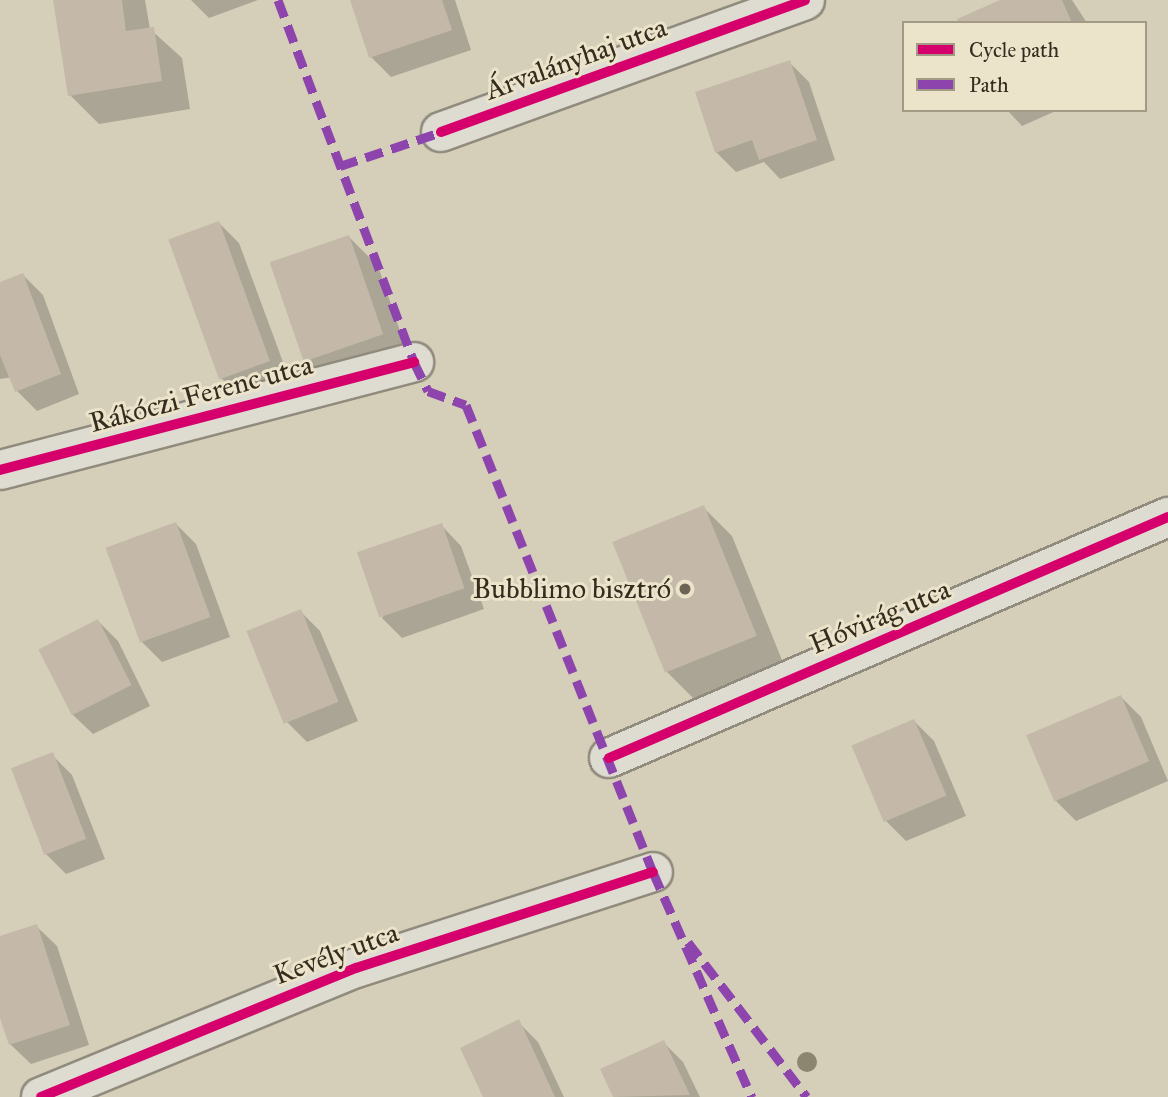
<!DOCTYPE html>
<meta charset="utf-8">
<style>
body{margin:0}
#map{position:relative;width:1168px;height:1097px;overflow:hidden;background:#d5cfb9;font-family:"IM FELL Great Primer",serif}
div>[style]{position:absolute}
.shadow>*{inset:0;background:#0003}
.building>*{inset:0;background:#c4b9a8;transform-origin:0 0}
.roads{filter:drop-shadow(2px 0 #908b7d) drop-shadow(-2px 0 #908b7d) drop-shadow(0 2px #908b7d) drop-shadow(0 -2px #908b7d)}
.minor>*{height:38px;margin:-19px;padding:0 19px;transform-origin:19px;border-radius:19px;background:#dedcd1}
.quiet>*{height:9px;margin-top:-4.5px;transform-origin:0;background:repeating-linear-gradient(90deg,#8e44ad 0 18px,transparent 0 27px)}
.cycleway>*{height:10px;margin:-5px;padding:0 5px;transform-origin:5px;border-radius:5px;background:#d6006c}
.trees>*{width:20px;height:20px;margin:-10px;border-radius:50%;background:#8c8570}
.dots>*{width:19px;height:19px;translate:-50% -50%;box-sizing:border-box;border:4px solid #ebe4ca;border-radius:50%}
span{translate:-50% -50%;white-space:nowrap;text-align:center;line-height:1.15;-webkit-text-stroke:6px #ebe4ca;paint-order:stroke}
.street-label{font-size:28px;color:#362b1f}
.poi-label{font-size:28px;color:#362b1f}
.right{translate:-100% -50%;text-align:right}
.legend{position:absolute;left:902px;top:21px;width:245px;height:91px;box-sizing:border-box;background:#ebe4ca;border:2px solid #a39a86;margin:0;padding:9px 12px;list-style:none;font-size:21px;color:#362b1f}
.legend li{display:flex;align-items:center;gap:14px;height:35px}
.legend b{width:35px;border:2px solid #a39a86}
</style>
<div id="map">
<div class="shadow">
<div style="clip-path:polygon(55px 0,145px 0,150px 29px,182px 58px,190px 109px,99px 124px,70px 95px)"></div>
<div style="clip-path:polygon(191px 0,258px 0,209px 18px)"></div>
<div style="clip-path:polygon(351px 0,455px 0,471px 50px,391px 77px,371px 57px)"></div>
<div style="clip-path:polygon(1005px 0,1072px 0,1087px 23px,961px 23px)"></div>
<div style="clip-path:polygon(789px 62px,809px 82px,835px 160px,780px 179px,764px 162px,736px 172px,716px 152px)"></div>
<div style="clip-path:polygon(1007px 110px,1058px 110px,1022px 126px)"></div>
<div style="clip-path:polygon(219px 223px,239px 243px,290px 381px,241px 398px,221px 378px)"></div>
<div style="clip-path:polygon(349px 237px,378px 266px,411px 363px,333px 390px,304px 361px)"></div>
<div style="clip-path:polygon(23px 275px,43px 295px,79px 394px,37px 411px,17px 391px,12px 377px,0 379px,0 284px)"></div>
<div style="clip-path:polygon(703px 507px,732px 536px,784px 665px,696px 701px,667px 672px,615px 543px)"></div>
<div style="clip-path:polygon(176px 524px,196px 544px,230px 637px,162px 662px,142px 642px,108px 549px)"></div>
<div style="clip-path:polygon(441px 525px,461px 546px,484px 609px,402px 638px,382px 618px)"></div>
<div style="clip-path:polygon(300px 611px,320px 631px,358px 721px,307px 742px,287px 722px)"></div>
<div style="clip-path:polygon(98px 621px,118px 641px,150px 706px,93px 734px,72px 714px,40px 650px)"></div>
<div style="clip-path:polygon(1121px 697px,1141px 717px,1168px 781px,1076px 821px,1056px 801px)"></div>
<div style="clip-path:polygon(914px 721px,934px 741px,966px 816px,906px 841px,886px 821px,854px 747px)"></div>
<div style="clip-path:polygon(52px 755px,72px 775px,105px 859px,66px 874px,46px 854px)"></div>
<div style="clip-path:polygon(36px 926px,57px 946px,89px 1045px,31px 1064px,10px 1044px,0 1012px,0 937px)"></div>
<div style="clip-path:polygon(518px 1022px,538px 1042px,564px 1097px,485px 1097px)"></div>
<div style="clip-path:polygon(663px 1042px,683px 1062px,700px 1097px,615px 1097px,603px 1070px)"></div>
</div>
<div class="building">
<div style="clip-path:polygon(53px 0,122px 0,126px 31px,154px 27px,162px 81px,68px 96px)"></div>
<div style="clip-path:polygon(350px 0,442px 0,452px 30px,369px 58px)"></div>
<div style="clip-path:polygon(1000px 0,1062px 0,1072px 23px,959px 23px,957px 19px)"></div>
<div style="clip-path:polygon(790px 60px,817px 140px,759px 160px,752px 140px,715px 153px,695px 92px)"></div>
<div style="left:219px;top:221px;width:149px;height:54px;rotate:70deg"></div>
<div style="left:349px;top:235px;width:105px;height:84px;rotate:71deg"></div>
<div style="clip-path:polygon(23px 273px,61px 374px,15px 392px,0 355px,0 282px)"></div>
<div style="left:704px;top:505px;width:141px;height:99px;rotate:68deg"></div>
<div style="left:176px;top:522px;width:101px;height:75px;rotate:70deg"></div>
<div style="left:442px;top:523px;width:69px;height:90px;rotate:71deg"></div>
<div style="left:301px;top:609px;width:100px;height:59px;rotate:68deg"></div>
<div style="left:98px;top:619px;width:74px;height:67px;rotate:63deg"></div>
<div style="left:1121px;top:695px;width:72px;height:103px;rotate:67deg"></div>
<div style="left:914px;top:719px;width:83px;height:68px;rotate:67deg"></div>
<div style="left:53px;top:752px;width:93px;height:45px;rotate:69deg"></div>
<div style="clip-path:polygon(37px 924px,70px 1025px,9px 1045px,0 1018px,0 936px)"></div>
<div style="clip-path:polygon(519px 1019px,555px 1097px,483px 1097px,460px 1048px)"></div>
<div style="clip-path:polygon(664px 1040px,690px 1095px,613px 1097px,600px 1069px)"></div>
</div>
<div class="roads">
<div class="minor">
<div style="left:441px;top:132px;width:387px;rotate:-19.9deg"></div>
<div style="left:0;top:470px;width:428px;rotate:-14.6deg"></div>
<div style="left:609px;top:758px;width:609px;rotate:-23.32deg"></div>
<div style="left:41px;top:1097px;width:340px;rotate:-22.3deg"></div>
<div style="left:356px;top:968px;width:312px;rotate:-17.9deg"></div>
</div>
</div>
<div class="quiet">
<div style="left:278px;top:0;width:387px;rotate:69.4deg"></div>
<div style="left:414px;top:362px;width:32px;rotate:64deg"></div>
<div style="left:428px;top:391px;width:40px;rotate:20.2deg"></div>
<div style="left:466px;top:405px;width:503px;rotate:68.18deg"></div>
<div style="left:653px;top:872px;width:246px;rotate:66.3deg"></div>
<div style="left:340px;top:166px;width:107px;rotate:-18.6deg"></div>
<div style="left:688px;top:942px;width:195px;rotate:52.5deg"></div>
</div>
<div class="cycleway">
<div style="left:441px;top:132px;width:387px;rotate:-19.9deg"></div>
<div style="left:0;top:470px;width:428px;rotate:-14.6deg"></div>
<div style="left:609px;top:758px;width:609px;rotate:-23.32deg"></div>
<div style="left:41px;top:1097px;width:340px;rotate:-22.3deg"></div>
<div style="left:356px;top:968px;width:312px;rotate:-17.9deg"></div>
</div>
<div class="trees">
<div style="left:807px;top:1062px"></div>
</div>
<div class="dots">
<div style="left:685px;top:589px;background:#6e6455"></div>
</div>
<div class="street-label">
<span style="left:576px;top:59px;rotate:-20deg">Árvalányhaj utca</span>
<span style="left:201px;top:394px;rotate:-15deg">Rákóczi Ferenc utca</span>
<span style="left:880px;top:617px;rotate:-23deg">Hóvirág utca</span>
<span style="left:336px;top:954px;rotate:-20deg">Kevély utca</span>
</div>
<div class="poi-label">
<span class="right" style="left:671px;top:589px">Bubblimo bisztró</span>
</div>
<ul class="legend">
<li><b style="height:9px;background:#d6006c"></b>Cycle path</li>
<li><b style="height:9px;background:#8e44ad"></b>Path</li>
</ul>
</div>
